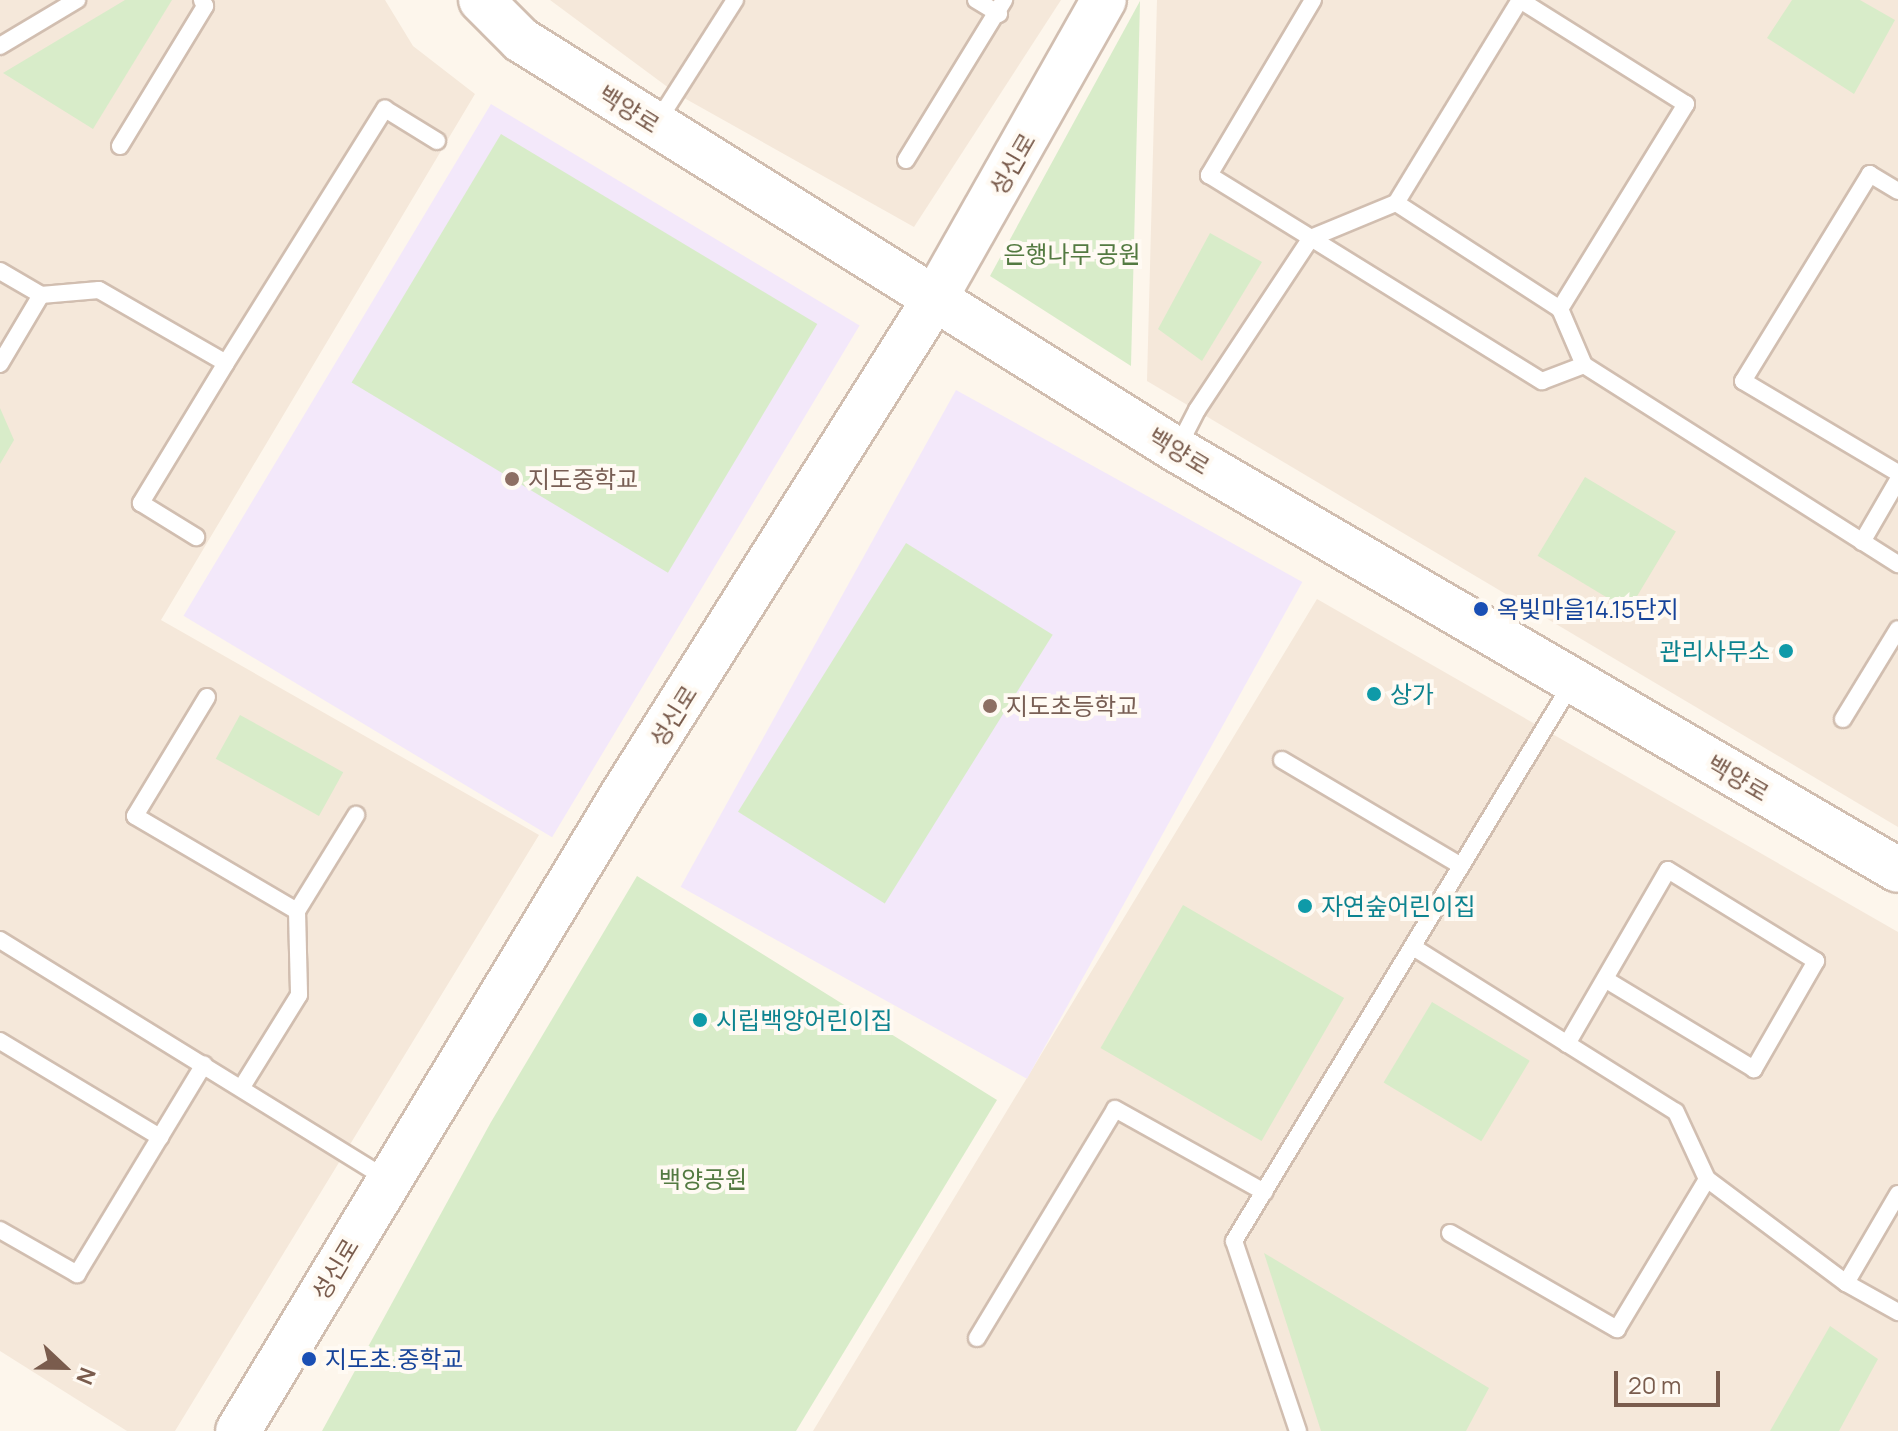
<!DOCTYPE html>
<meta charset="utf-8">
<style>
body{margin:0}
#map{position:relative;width:1898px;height:1431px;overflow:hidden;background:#fdf6ec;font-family:Manrope,"Noto Sans KR",sans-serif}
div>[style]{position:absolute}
.residential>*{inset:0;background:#f5e8da}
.education>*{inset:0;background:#f3e8fa;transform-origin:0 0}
.green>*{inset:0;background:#d8ecc9;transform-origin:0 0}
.roads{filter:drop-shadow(2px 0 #d1beb0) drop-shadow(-2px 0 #d1beb0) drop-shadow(0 2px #d1beb0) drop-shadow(0 -2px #d1beb0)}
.lane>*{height:16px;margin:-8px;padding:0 8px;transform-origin:8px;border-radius:8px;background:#fff}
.secondary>*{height:44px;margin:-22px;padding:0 22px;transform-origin:22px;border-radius:22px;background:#fff}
.dots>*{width:22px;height:22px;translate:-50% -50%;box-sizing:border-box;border:4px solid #fffaf3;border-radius:50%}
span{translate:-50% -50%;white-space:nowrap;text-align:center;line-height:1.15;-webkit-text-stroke:8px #fffaf3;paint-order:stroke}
.street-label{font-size:24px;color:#7a5c4d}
.park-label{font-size:24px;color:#537a41}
.education-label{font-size:24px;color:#785e54}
.left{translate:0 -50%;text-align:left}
.transit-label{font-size:24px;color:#164399}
.culture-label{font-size:24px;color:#0d838f}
.right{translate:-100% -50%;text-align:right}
.north{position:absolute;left:24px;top:1327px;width:80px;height:80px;-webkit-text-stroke:6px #fffaf3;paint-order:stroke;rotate:112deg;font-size:22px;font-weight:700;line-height:32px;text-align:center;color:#7a5c4d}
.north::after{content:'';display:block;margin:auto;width:28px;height:36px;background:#7a5c4d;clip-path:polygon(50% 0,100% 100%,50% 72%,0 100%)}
.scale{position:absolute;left:1614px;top:1371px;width:106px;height:36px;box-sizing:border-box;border:4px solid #7a5c4d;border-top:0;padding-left:10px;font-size:24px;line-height:28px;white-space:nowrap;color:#7a5c4d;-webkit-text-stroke:6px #fffaf3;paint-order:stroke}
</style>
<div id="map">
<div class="residential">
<div style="clip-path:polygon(0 0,385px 0,413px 46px,475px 94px,161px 620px,539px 835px,175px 1431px,127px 1431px,0 1351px)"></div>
<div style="clip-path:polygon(550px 0,1061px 0,914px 227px,677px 94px)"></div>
<div style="clip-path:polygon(1157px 0,1898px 0,1898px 827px,1147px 381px)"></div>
<div style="clip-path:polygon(1317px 599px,1898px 932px,1898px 1431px,813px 1431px)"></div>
</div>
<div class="education">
<div style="left:491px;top:104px;width:430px;height:597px;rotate:31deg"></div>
<div style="left:956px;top:390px;width:396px;height:568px;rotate:29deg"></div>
</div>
<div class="green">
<div style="clip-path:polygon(125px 0,172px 0,93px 129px,3px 73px)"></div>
<div style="clip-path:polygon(1792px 0,1860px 0,1895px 20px,1854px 94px,1767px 38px)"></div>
<div style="clip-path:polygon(1140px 1px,1131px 366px,990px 276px)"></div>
<div style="left:501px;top:134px;width:369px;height:290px;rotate:31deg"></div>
<div style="clip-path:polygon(1210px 233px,1262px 262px,1202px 361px,1158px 329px)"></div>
<div style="clip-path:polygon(0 408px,14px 440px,0 464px)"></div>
<div style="left:1585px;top:477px;width:106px;height:92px;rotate:31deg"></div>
<div style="left:906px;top:543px;width:173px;height:317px;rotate:32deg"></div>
<div style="left:240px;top:715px;width:118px;height:50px;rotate:29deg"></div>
<div style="clip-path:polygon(637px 876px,997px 1100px,796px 1431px,322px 1431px,491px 1122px)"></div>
<div style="left:1183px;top:905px;width:186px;height:165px;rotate:30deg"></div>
<div style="left:1432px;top:1002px;width:114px;height:94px;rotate:31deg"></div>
<div style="clip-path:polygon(1264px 1253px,1489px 1388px,1466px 1431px,1321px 1431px)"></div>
<div style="clip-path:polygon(1830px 1326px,1878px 1359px,1839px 1431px,1770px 1431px)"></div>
</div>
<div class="roads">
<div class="lane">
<div style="left:976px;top:0;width:27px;rotate:31deg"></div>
<div style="left:1313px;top:0;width:204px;rotate:120.7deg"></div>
<div style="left:1209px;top:175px;width:120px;rotate:31.7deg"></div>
<div style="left:1311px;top:238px;width:92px;rotate:-22.4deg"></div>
<div style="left:0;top:46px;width:90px;rotate:-30.9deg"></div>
<div style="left:656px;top:124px;width:147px;rotate:-57.5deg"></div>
<div style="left:120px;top:146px;width:164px;rotate:-58.7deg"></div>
<div style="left:205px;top:6px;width:7px;rotate:-117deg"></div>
<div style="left:906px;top:160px;width:188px;rotate:-58.5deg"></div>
<div style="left:1898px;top:191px;width:33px;rotate:-149deg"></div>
<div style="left:1870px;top:174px;width:243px;rotate:121.5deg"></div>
<div style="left:1743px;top:381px;width:180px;rotate:30.7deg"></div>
<div style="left:0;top:271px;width:48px;rotate:30.3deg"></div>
<div style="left:41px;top:295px;width:58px;rotate:-4.9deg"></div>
<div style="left:99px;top:290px;width:146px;rotate:29.9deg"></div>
<div style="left:226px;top:363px;width:164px;rotate:121.3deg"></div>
<div style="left:141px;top:503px;width:65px;rotate:31.7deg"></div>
<div style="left:1560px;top:309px;width:195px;rotate:-147.1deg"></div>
<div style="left:1396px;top:203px;width:238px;rotate:-58.6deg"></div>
<div style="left:1520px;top:0;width:196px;rotate:32.1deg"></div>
<div style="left:1686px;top:104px;width:241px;rotate:121.6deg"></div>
<div style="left:1560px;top:309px;width:61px;rotate:66.8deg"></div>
<div style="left:1584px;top:365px;width:372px;rotate:32.4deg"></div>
<div style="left:226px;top:363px;width:300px;rotate:-58deg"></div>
<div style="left:385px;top:109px;width:61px;rotate:31.6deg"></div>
<div style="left:0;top:364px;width:80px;rotate:-59.3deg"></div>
<div style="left:1177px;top:449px;width:44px;rotate:-62.9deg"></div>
<div style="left:1197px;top:410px;width:206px;rotate:-56.5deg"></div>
<div style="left:1311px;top:238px;width:272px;rotate:31.8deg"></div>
<div style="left:1542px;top:381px;width:45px;rotate:-20.9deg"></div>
<div style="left:1862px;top:542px;width:72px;rotate:-59.9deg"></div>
<div style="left:207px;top:697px;width:139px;rotate:121.2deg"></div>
<div style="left:135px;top:816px;width:188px;rotate:30.4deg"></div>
<div style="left:297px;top:911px;width:84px;rotate:88.6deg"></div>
<div style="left:299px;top:995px;width:108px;rotate:121.8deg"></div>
<div style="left:1843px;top:719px;width:105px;rotate:-58.6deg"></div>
<div style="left:1282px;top:760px;width:208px;rotate:30.6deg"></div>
<div style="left:297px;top:911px;width:113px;rotate:-58.4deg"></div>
<div style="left:0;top:940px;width:455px;rotate:31.7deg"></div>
<div style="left:1413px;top:947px;width:310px;rotate:32.1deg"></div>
<div style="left:1676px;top:1112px;width:74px;rotate:65.2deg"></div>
<div style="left:1707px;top:1179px;width:174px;rotate:36.8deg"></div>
<div style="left:1846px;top:1283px;width:60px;rotate:29.1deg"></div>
<div style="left:0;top:1041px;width:187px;rotate:31deg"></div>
<div style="left:1567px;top:1044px;width:201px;rotate:-59.9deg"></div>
<div style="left:1668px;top:870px;width:174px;rotate:31.6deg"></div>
<div style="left:1816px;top:961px;width:125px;rotate:119.9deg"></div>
<div style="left:1754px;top:1069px;width:174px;rotate:-148.9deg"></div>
<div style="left:0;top:1230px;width:89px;rotate:29.7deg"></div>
<div style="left:77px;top:1274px;width:245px;rotate:-58.8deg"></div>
<div style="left:1450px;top:1233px;width:193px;rotate:29.9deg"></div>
<div style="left:1617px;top:1329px;width:175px;rotate:-59deg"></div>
<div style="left:1846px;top:1283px;width:103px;rotate:-59.7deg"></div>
<div style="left:977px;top:1338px;width:267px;rotate:-58.9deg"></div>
<div style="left:1115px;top:1109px;width:171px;rotate:29.1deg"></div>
<div style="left:1298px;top:1431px;width:200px;rotate:-108.6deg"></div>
<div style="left:1234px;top:1241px;width:652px;rotate:-58.8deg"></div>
</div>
<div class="secondary">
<div style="left:481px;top:0;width:57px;rotate:45deg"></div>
<div style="left:521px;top:40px;width:774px;rotate:32.01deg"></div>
<div style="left:1177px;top:450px;width:834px;rotate:30.22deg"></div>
<div style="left:238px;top:1431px;width:741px;rotate:-58.86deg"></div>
<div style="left:621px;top:797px;width:587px;rotate:-57.8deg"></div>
<div style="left:934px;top:300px;width:345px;rotate:-60.5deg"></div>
</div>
</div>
<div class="dots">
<div style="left:512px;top:479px;background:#8d6e63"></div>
<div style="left:1481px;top:609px;background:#1a4fb4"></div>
<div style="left:1786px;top:651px;background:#0f9aa8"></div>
<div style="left:1374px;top:694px;background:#0f9aa8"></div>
<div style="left:990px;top:706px;background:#8d6e63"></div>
<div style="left:1305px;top:906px;background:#0f9aa8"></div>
<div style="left:700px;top:1020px;background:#0f9aa8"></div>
<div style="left:309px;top:1359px;background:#1a4fb4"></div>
</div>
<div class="street-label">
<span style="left:629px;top:109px;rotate:32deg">백양로</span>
<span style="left:1012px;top:164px;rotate:-60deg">성신로</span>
<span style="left:1179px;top:451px;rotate:31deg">백양로</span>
<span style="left:673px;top:716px;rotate:-58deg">성신로</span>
<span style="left:1738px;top:778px;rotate:30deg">백양로</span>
<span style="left:335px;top:1269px;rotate:-59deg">성신로</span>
</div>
<div class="park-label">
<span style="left:1072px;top:254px">은행나무 공원</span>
<span style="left:703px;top:1179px">백양공원</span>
</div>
<div class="education-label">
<span class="left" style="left:528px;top:479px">지도중학교</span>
<span class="left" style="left:1006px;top:706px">지도초등학교</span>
</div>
<div class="transit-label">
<span class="left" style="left:1497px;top:609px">옥빛마을14.15단지</span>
<span class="left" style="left:325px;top:1359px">지도초.중학교</span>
</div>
<div class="culture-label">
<span class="right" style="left:1770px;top:651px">관리사무소</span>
<span class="left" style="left:1390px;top:694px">상가</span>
<span class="left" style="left:1321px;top:906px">자연숲어린이집</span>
<span class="left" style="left:716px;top:1020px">시립백양어린이집</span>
</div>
<div class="north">N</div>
<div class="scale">20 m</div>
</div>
